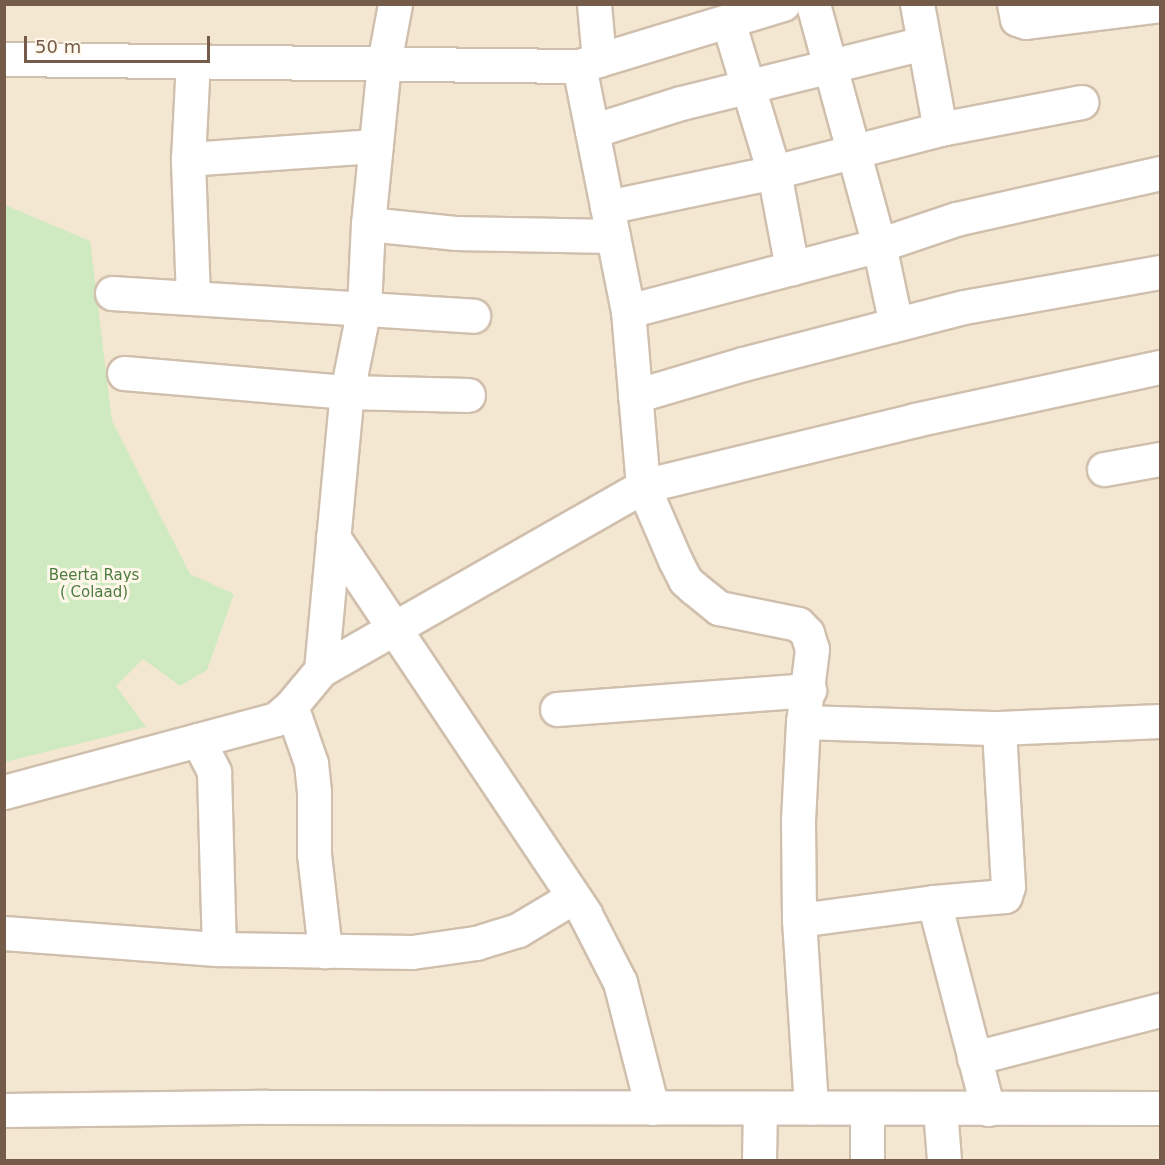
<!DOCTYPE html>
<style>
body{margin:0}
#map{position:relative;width:1165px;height:1165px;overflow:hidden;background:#fdf4e3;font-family:"DejaVu Sans",sans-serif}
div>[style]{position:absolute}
.residential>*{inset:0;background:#f4e7d1;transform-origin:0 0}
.green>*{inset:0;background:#cfeac1}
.roads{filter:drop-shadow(2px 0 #d0bfad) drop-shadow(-2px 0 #d0bfad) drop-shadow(0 2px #d0bfad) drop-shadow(0 -2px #d0bfad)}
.minor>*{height:33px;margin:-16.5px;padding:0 16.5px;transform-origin:16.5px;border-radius:16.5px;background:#fff}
span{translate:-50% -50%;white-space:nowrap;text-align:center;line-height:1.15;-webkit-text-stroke:6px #fff8ea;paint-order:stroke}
.park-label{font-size:15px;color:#4e7b41}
.frame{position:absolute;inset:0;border:6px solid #755b49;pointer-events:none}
.scale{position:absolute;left:24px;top:36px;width:186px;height:27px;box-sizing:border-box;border:3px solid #755b49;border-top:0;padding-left:8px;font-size:18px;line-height:21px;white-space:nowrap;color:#755b49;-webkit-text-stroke:4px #fff8ea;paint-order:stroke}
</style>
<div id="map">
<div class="residential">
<div style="left:5px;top:5px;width:1155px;height:1155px"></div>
</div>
<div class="green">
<div style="clip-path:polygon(5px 205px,90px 241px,112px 421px,190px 574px,234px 594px,207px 670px,180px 686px,143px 659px,116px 686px,146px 727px,5px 762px)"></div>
</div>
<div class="roads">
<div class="minor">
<div style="left:594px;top:4px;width:56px;rotate:84.9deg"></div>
<div style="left:813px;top:4px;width:250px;rotate:74.7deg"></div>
<div style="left:879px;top:245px;width:81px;rotate:77.9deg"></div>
<div style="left:917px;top:4px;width:127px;rotate:79.6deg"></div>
<div style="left:1014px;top:4px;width:15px;rotate:79deg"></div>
<div style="left:1017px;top:19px;width:9px;rotate:18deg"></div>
<div style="left:1026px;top:22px;width:135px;rotate:-7.2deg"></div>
<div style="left:728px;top:21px;width:158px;rotate:73.1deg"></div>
<div style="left:774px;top:172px;width:98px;rotate:79.4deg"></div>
<div style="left:4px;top:59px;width:575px;rotate:0.7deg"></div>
<div style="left:579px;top:66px;width:213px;rotate:-16.9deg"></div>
<div style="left:579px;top:66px;width:250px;rotate:78.7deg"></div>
<div style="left:628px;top:311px;width:176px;rotate:85.1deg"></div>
<div style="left:643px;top:486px;width:81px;rotate:66.6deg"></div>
<div style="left:675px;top:560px;width:22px;rotate:63deg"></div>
<div style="left:685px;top:580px;width:12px;rotate:42deg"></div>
<div style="left:694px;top:588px;width:32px;rotate:39deg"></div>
<div style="left:719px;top:608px;width:81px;rotate:11.4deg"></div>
<div style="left:798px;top:624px;width:13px;rotate:45deg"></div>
<div style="left:807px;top:633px;width:17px;rotate:73deg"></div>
<div style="left:812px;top:649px;width:74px;rotate:97deg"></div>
<div style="left:803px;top:722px;width:196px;rotate:1.8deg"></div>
<div style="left:999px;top:728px;width:161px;rotate:-2.5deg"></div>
<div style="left:592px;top:131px;width:93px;rotate:-17.5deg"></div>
<div style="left:681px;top:103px;width:249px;rotate:-13.9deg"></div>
<div style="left:188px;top:159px;width:188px;rotate:-4deg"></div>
<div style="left:607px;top:207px;width:171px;rotate:-11.8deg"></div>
<div style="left:774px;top:172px;width:171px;rotate:-14.5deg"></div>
<div style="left:940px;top:129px;width:144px;rotate:-10.8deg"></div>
<div style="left:368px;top:224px;width:87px;rotate:5.9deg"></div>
<div style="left:455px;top:233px;width:158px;rotate:1.1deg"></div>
<div style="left:112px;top:293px;width:362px;rotate:3.6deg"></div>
<div style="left:193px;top:298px;width:139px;rotate:-92.1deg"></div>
<div style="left:188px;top:159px;width:98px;rotate:-87.1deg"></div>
<div style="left:628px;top:311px;width:260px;rotate:-14.7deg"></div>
<div style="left:879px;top:245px;width:81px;rotate:-18.7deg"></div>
<div style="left:956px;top:219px;width:209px;rotate:-12.7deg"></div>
<div style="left:124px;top:373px;width:224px;rotate:4.9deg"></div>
<div style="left:347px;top:392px;width:121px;rotate:1.4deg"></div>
<div style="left:635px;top:396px;width:113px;rotate:-16.5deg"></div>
<div style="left:743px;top:364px;width:228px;rotate:-14.5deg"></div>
<div style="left:964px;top:307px;width:199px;rotate:-10.1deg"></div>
<div style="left:1104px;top:469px;width:57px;rotate:-10.1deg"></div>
<div style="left:333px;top:537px;width:453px;rotate:56.2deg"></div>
<div style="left:585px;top:914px;width:76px;rotate:62.8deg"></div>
<div style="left:620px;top:982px;width:130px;rotate:75.7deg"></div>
<div style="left:321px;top:670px;width:279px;rotate:-84.7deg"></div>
<div style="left:347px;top:392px;width:86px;rotate:-78.6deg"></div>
<div style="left:364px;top:308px;width:84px;rotate:-87.3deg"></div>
<div style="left:368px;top:224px;width:162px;rotate:-84.3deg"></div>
<div style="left:384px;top:63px;width:60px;rotate:-79.4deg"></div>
<div style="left:291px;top:706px;width:60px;rotate:70.7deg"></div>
<div style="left:311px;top:763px;width:29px;rotate:84deg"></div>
<div style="left:314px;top:792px;width:62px;rotate:90deg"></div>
<div style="left:314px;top:854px;width:98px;rotate:83.5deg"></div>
<div style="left:557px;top:709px;width:253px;rotate:-4.3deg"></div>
<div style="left:803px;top:722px;width:98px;rotate:92.9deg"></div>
<div style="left:798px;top:820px;width:100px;rotate:89.4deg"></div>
<div style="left:799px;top:920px;width:188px;rotate:86.3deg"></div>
<div style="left:198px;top:740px;width:36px;rotate:63deg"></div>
<div style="left:214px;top:772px;width:177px;rotate:88.4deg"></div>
<div style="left:4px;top:792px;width:282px;rotate:-15deg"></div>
<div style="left:276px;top:719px;width:20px;rotate:-41deg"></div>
<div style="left:291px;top:706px;width:47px;rotate:-50.2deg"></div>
<div style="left:321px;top:670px;width:371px;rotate:-29.7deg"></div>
<div style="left:643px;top:486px;width:280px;rotate:-13.6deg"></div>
<div style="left:915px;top:420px;width:251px;rotate:-12.2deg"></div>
<div style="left:934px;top:902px;width:214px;rotate:75.4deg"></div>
<div style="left:799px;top:920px;width:136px;rotate:-7.6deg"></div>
<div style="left:934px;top:902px;width:71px;rotate:-4.8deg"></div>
<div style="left:1005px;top:896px;width:10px;rotate:-73deg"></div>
<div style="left:1008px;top:886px;width:158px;rotate:-93.3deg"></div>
<div style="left:4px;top:933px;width:216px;rotate:4.3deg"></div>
<div style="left:219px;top:949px;width:193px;rotate:0.9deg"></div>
<div style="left:412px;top:952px;width:65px;rotate:-8deg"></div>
<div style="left:476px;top:943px;width:44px;rotate:-17.2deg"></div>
<div style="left:518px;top:930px;width:64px;rotate:-31deg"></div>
<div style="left:974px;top:1058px;width:192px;rotate:-14.5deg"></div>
<div style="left:940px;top:1109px;width:51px;rotate:85.5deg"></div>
<div style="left:4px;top:1110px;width:262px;rotate:-0.7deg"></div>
<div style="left:266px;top:1107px;width:894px;rotate:0.06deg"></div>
<div style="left:759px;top:1160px;width:52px;rotate:-88.9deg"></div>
<div style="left:867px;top:1160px;width:51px;rotate:-90deg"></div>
</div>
</div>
<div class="park-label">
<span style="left:94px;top:584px">Beerta Rays<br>( Colaad)</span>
</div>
<div class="frame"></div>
<div class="scale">50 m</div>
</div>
